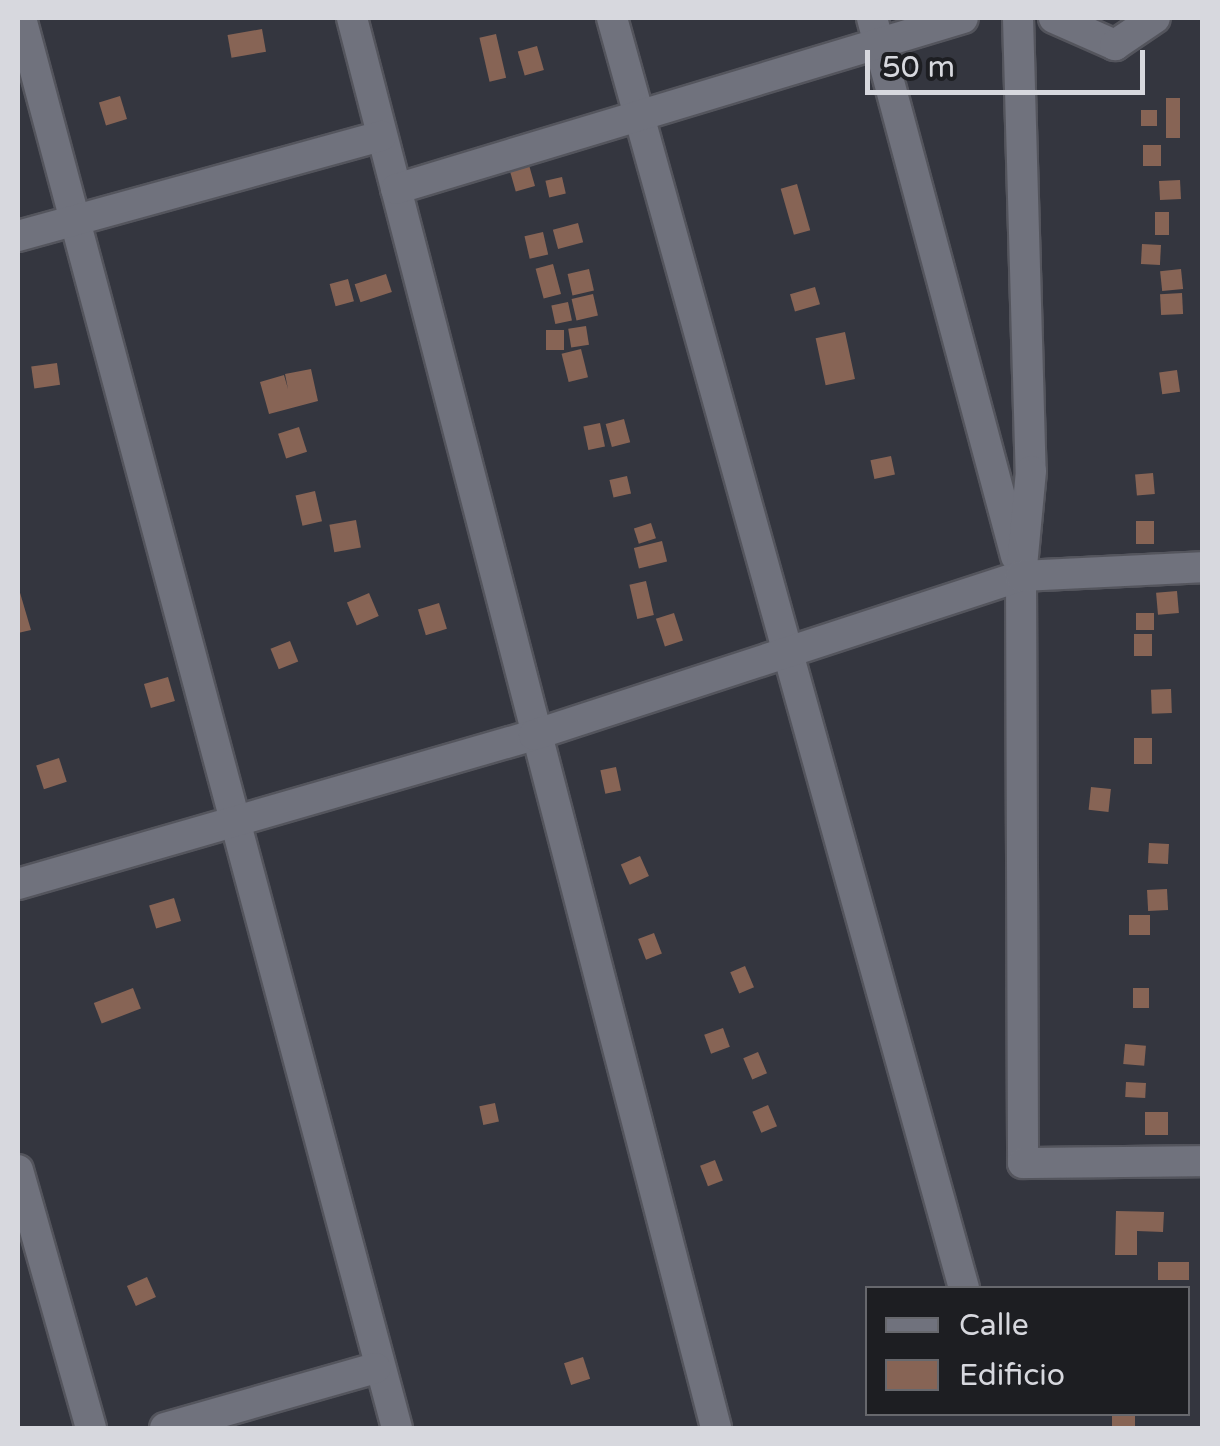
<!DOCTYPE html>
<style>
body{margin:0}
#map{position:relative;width:1220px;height:1446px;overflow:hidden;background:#34363f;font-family:"Varela Round",sans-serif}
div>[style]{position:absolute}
.building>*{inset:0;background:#876455;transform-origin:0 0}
.roads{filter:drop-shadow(2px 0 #54555d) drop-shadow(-2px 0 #54555d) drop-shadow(0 2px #54555d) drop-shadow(0 -2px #54555d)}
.minor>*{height:30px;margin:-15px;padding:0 15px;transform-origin:15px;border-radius:15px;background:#70727d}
span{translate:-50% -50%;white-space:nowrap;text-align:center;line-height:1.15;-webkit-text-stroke:8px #1d1e22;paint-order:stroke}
.frame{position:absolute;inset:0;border:20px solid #d7d8de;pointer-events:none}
.legend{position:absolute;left:865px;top:1286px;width:325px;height:130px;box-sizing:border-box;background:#1d1e22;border:2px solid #67686d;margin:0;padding:12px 18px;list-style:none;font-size:30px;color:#d7d8de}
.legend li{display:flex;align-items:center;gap:20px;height:50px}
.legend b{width:50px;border:2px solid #67686d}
.scale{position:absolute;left:865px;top:50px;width:280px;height:45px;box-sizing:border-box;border:5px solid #d7d8de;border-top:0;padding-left:12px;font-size:30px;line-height:35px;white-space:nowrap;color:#d7d8de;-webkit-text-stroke:8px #1d1e22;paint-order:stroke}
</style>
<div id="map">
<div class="building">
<div style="left:262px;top:29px;width:23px;height:35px;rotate:80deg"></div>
<div style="left:496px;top:34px;width:45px;height:17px;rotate:77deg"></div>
<div style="left:537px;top:46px;width:25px;height:20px;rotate:74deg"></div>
<div style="left:120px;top:96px;width:24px;height:22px;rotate:73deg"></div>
<div style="left:1166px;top:98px;width:14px;height:40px"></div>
<div style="left:1141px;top:110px;width:16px;height:16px"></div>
<div style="left:1143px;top:145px;width:18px;height:21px"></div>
<div style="left:527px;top:158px;width:29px;height:20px;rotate:74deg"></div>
<div style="left:562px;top:177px;width:17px;height:17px;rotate:77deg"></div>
<div style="left:1180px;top:180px;width:19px;height:21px;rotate:87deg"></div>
<div style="left:797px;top:184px;width:48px;height:17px;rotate:74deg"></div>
<div style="left:1155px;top:212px;width:14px;height:23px"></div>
<div style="left:578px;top:223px;width:20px;height:26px;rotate:75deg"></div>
<div style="left:543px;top:232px;width:23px;height:19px;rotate:77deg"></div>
<div style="left:1142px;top:244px;width:19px;height:20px;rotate:3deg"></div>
<div style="left:553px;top:264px;width:31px;height:18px;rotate:75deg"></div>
<div style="left:589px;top:269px;width:22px;height:22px;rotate:77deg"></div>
<div style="left:1181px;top:269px;width:20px;height:21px;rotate:84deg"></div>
<div style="left:386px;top:274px;width:19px;height:33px;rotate:72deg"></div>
<div style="left:348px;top:279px;width:23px;height:19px;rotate:75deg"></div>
<div style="left:815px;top:287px;width:18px;height:26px;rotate:74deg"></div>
<div style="left:1182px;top:293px;width:21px;height:22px;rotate:87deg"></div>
<div style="left:593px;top:294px;width:22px;height:22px;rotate:77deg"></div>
<div style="left:568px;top:302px;width:19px;height:17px;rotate:78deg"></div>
<div style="left:586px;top:326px;width:19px;height:18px;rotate:81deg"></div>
<div style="left:564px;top:330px;width:20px;height:18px;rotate:90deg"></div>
<div style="left:845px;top:332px;width:48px;height:30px;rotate:78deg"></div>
<div style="left:581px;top:349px;width:29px;height:20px;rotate:76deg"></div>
<div style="left:57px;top:363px;width:22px;height:26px;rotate:82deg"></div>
<div style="clip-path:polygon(311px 369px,318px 401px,269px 414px,260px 382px,284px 375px,288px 389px,285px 374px)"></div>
<div style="left:1177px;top:370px;width:22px;height:18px;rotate:82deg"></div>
<div style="left:624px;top:419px;width:24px;height:19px;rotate:75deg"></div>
<div style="left:600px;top:423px;width:24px;height:17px;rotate:78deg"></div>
<div style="left:299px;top:427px;width:26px;height:22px;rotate:72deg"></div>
<div style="left:891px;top:456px;width:19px;height:21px;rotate:78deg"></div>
<div style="left:1153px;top:473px;width:21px;height:18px;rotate:85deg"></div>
<div style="left:627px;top:476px;width:18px;height:18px;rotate:77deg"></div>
<div style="left:315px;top:491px;width:31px;height:20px;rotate:77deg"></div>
<div style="left:356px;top:520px;width:28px;height:27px;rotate:80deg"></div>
<div style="left:1154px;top:521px;width:23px;height:18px;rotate:90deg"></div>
<div style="left:651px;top:523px;width:16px;height:18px;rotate:72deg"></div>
<div style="left:662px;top:541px;width:21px;height:29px;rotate:76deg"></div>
<div style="left:646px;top:581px;width:35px;height:17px;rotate:77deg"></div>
<div style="clip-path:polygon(18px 586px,31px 630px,18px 633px)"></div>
<div style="left:1177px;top:591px;width:22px;height:21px;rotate:85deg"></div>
<div style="left:369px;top:593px;width:25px;height:24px;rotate:67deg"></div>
<div style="left:439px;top:603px;width:27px;height:22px;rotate:73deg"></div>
<div style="left:674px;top:613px;width:29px;height:19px;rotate:72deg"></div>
<div style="left:1136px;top:613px;width:18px;height:17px"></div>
<div style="left:1134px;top:634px;width:18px;height:22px"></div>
<div style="left:290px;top:641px;width:22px;height:21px;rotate:68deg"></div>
<div style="left:168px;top:677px;width:25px;height:25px;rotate:74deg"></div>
<div style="left:1171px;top:689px;width:24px;height:20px;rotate:88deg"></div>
<div style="left:1134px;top:738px;width:18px;height:26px"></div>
<div style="left:59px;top:758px;width:25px;height:24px;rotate:72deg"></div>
<div style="left:616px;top:767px;width:24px;height:16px;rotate:78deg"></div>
<div style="left:1091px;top:787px;width:20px;height:23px;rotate:6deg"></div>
<div style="left:1149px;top:843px;width:20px;height:20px;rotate:3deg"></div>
<div style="left:640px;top:856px;width:22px;height:21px;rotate:66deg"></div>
<div style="left:1167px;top:889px;width:21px;height:20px;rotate:87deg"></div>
<div style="left:174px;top:898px;width:24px;height:26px;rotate:73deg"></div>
<div style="left:1129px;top:915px;width:21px;height:20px"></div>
<div style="left:654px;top:933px;width:22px;height:17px;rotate:69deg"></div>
<div style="left:745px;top:966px;width:23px;height:16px;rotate:67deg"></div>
<div style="left:133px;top:988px;width:22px;height:42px;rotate:69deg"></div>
<div style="left:1133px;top:988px;width:16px;height:20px"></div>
<div style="left:723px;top:1028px;width:20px;height:20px;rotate:70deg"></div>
<div style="left:1125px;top:1044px;width:21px;height:20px;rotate:5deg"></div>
<div style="left:758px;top:1052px;width:23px;height:16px;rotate:67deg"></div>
<div style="left:1126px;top:1082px;width:20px;height:15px;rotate:3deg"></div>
<div style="left:495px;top:1103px;width:19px;height:16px;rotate:78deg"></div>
<div style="left:768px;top:1105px;width:23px;height:17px;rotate:67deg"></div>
<div style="left:1145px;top:1112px;width:23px;height:23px"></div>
<div style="left:715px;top:1160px;width:22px;height:16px;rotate:69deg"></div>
<div style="clip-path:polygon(1116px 1211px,1164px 1212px,1163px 1232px,1137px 1231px,1137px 1255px,1115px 1255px)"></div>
<div style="left:1158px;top:1262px;width:31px;height:18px"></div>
<div style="left:147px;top:1277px;width:22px;height:22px;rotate:66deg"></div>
<div style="left:583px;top:1357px;width:23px;height:20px;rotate:72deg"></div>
<div style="left:1112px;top:1414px;width:23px;height:14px"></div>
</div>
<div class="roads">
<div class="minor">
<div style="left:21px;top:18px;width:1459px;rotate:75.07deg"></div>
<div style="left:352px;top:18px;width:1456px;rotate:75.52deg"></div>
<div style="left:612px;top:18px;width:1318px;rotate:74.51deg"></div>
<div style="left:872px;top:18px;width:557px;rotate:75.02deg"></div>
<div style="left:1018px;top:18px;width:453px;rotate:88.4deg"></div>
<div style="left:1031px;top:471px;width:105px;rotate:95.4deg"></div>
<div style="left:1021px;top:576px;width:587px;rotate:89.8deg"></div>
<div style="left:1023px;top:1163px;width:179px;rotate:-0.6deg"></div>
<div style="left:1054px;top:18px;width:67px;rotate:23.9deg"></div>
<div style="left:1115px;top:45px;width:48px;rotate:-34deg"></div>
<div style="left:396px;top:189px;width:592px;rotate:-16.78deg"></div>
<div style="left:18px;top:236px;width:377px;rotate:-15.4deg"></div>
<div style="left:18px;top:884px;width:537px;rotate:-16.11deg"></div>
<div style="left:534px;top:735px;width:512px;rotate:-18.08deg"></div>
<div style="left:1021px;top:576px;width:181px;rotate:-2.8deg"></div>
<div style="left:18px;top:1170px;width:268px;rotate:74.2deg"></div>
<div style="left:165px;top:1428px;width:219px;rotate:-15.9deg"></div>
</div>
</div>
<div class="frame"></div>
<ul class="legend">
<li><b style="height:12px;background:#70727d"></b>Calle</li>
<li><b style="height:28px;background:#876455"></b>Edificio</li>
</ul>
<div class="scale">50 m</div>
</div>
